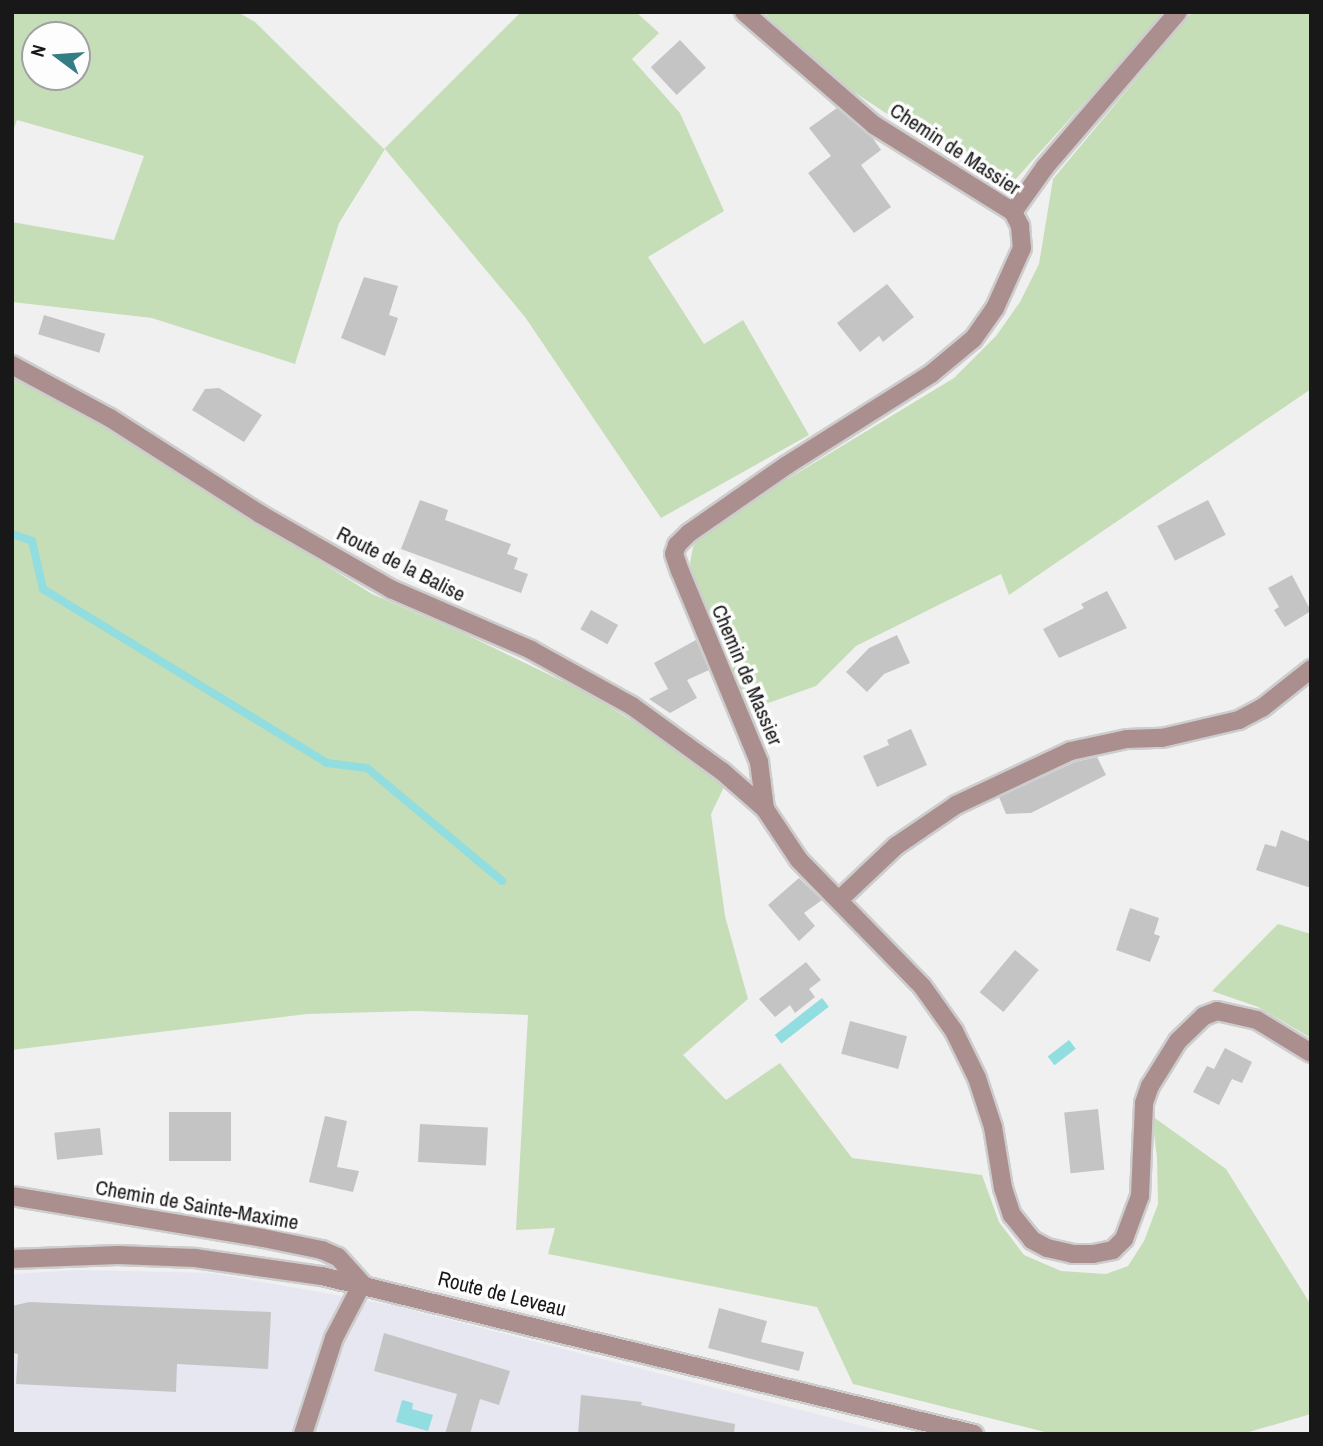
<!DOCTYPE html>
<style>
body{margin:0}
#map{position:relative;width:1323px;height:1446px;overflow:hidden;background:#f0f0f1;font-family:"Archivo Narrow",sans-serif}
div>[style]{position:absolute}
.built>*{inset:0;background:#e6e7f0}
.green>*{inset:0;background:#c6deb7}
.water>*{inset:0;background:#91dddf;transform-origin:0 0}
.stream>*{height:8px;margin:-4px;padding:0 4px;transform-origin:4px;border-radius:4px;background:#91dddf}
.building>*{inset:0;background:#c5c4c4;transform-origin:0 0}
.roads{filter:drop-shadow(2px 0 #cdcdce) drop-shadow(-2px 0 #cdcdce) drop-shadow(0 2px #cdcdce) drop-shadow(0 -2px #cdcdce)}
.minor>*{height:18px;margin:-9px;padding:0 9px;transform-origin:9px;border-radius:9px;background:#ab8f8e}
.tertiary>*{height:18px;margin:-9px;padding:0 9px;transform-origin:9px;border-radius:9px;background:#ab8f8e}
span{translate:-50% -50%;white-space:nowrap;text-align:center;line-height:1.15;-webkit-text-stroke:7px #fdfdfe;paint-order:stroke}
.street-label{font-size:21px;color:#181819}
.frame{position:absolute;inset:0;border:14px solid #181819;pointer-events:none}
.north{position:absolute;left:21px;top:21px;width:70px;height:70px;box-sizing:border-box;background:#fdfdfe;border:2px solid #a1a1a2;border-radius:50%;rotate:286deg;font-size:19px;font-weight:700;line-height:28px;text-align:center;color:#181819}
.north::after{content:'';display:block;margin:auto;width:24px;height:32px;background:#357d84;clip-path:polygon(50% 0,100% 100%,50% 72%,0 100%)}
</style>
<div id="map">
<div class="built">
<div style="clip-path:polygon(79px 1270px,211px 1273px,392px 1305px,894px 1434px,12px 1434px,12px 1274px)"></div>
</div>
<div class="green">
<div style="clip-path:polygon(evenodd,12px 12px,238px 12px,255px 22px,384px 149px,521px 12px,636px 12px,659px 33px,632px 59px,680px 113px,724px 211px,648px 257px,704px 344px,743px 320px,809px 435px,661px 518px,525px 317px,385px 149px,339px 223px,295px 364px,152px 318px,12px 302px,12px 222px,114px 240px,144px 156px,17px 120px,12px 133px,12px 12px,35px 35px,77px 35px,77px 77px,35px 77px,35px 35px)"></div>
<div style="clip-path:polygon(763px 12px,1166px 12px,1013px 182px,992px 183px,822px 71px)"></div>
<div style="clip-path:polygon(1192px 12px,1311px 12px,1311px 389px,1009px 595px,1001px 574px,856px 646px,816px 686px,749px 710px,693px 583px,690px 563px,693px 547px,702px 531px,954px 378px,996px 336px,1020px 302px,1039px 264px,1053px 179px)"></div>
<div style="clip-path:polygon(12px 374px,31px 381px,372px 594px,461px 632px,587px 693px,670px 744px,725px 785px,711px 814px,725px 916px,748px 999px,683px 1055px,726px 1100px,780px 1063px,852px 1158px,982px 1175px,999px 1222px,1024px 1255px,1061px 1271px,1106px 1274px,1128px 1266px,1144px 1241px,1158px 1204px,1157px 1158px,1152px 1116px,1226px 1169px,1311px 1305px,1311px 1414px,1242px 1434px,1053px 1434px,853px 1384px,817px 1307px,548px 1254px,555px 1228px,516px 1230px,528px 1015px,416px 1011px,307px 1014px,12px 1050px)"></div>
<div style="clip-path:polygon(1278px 924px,1311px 934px,1311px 1038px,1258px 1007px,1212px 991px)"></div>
</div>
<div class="water">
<div style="left:822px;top:998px;width:11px;height:60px;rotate:52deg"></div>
<div style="left:1069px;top:1040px;width:11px;height:27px;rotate:52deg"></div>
<div style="clip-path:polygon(402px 1400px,413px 1403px,412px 1409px,433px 1415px,428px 1431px,396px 1422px)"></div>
</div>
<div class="stream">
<div style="left:12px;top:534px;width:21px;rotate:19deg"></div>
<div style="left:32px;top:541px;width:49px;rotate:77.1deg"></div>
<div style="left:43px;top:589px;width:333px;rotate:31.5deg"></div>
<div style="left:327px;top:763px;width:40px;rotate:7.1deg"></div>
<div style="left:367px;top:768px;width:176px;rotate:39.9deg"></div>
</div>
<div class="building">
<div style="left:680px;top:40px;width:38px;height:40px;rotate:47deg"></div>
<div style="clip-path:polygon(837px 108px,872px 137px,881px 150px,861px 165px,891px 207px,854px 233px,808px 173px,831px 156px,809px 128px)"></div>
<div style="clip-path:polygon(364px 277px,398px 286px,389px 315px,398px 318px,385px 356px,341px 338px)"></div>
<div style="clip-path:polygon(887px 284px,914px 317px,883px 342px,879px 336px,860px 352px,837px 323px)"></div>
<div style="left:44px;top:315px;width:64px;height:20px;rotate:17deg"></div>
<div style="clip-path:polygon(219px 388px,262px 415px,244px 442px,192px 410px,205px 389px)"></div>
<div style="clip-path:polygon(420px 500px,448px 510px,445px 520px,511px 544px,507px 554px,518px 558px,514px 569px,528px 574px,521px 593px,401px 549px)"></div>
<div style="left:1208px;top:500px;width:39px;height:57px;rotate:63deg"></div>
<div style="clip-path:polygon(1292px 575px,1311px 611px,1285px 627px,1274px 610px,1279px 607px,1268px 588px)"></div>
<div style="clip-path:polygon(1107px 591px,1127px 628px,1059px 658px,1043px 629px,1084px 608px,1081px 604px)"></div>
<div style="left:591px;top:610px;width:31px;height:22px;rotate:29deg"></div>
<div style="clip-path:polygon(897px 635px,910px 663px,884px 674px,867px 692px,846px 672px,869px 648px)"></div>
<div style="clip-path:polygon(696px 640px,709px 670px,687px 680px,697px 698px,670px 713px,649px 699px,668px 689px,654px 663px)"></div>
<div style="clip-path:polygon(911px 729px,927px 765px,877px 787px,863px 756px,889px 745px,887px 740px)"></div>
<div style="clip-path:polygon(1097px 757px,1106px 775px,1031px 813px,1006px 814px,999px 797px,1075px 762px)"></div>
<div style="clip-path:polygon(1281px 830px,1311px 842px,1311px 888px,1256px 870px,1265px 844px,1276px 847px)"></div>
<div style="clip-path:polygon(799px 878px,822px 900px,804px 913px,815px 926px,799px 941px,768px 905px)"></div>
<div style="clip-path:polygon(1130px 908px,1159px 918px,1154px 934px,1160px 936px,1150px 962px,1116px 950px)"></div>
<div style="left:1015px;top:950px;width:31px;height:55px;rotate:40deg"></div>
<div style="clip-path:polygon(806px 962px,821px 980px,809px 989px,815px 997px,795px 1013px,790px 1005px,775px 1017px,759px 999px)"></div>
<div style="left:850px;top:1021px;width:59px;height:34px;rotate:15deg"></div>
<div style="clip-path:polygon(1225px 1048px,1252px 1062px,1242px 1083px,1232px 1079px,1219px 1105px,1193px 1092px,1207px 1066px,1214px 1069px)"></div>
<div style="left:1098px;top:1109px;width:61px;height:34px;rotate:84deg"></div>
<div style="left:231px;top:1112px;width:49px;height:62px;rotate:90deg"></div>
<div style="clip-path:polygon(325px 1116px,347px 1121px,337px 1167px,359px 1171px,353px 1192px,309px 1182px)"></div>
<div style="left:420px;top:1124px;width:68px;height:38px;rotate:3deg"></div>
<div style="left:100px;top:1128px;width:27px;height:46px;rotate:84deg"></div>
<div style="clip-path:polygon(29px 1302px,271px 1312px,268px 1369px,177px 1364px,176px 1392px,16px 1384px,18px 1354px,12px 1353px,12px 1306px)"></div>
<div style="clip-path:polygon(719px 1308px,767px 1321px,761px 1342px,804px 1352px,799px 1371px,708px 1348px)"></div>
<div style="clip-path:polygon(384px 1333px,510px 1371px,499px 1405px,480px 1399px,470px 1434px,445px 1434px,457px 1394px,374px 1371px)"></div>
<div style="clip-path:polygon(581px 1395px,642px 1402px,641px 1405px,735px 1424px,734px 1434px,578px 1434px)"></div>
</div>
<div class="roads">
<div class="minor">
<div style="left:744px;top:12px;width:172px;rotate:41deg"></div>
<div style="left:874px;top:125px;width:164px;rotate:32deg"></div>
<div style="left:1013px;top:212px;width:16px;rotate:63deg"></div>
<div style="left:1020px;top:226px;width:22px;rotate:85deg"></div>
<div style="left:1022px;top:248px;width:66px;rotate:114.2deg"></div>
<div style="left:995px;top:308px;width:38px;rotate:125deg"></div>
<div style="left:973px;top:339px;width:55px;rotate:140.2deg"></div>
<div style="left:931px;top:374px;width:170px;rotate:147.7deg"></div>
<div style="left:787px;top:465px;width:119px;rotate:145.2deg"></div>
<div style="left:689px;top:533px;width:17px;rotate:135deg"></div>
<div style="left:677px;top:545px;width:9px;rotate:108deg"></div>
<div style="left:674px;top:554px;width:18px;rotate:71deg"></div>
<div style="left:680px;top:571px;width:207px;rotate:67.5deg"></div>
<div style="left:759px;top:762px;width:47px;rotate:82.7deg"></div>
<div style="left:765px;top:809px;width:61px;rotate:56.3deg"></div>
<div style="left:799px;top:860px;width:176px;rotate:45.7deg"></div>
<div style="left:922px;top:986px;width:55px;rotate:54.6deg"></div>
<div style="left:954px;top:1031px;width:52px;rotate:63.9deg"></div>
<div style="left:977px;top:1078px;width:52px;rotate:71.9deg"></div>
<div style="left:993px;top:1127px;width:62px;rotate:80.7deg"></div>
<div style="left:1003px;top:1188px;width:28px;rotate:72deg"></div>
<div style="left:1012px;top:1215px;width:32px;rotate:51deg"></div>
<div style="left:1032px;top:1240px;width:17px;rotate:28deg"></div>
<div style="left:1047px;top:1248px;width:26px;rotate:13deg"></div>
<div style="left:1072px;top:1254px;width:21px"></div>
<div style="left:1093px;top:1254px;width:20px;rotate:-11deg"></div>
<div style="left:1113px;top:1250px;width:16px;rotate:-45deg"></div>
<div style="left:1124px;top:1239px;width:46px;rotate:-69.6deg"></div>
<div style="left:1140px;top:1196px;width:93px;rotate:-87.5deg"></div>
<div style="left:1144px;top:1103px;width:18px;rotate:-71deg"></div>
<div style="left:1150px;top:1086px;width:53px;rotate:-58.1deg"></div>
<div style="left:1178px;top:1041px;width:36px;rotate:-44deg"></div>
<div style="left:1204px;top:1016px;width:14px;rotate:-21deg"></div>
<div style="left:1217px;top:1011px;width:41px;rotate:12.7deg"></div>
<div style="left:1257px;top:1020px;width:63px;rotate:31.4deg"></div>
<div style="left:1013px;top:212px;width:55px;rotate:-54.6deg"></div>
<div style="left:1045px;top:167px;width:204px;rotate:-49.4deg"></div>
<div style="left:12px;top:365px;width:111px;rotate:28.4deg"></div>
<div style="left:110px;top:418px;width:178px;rotate:32.6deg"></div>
<div style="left:260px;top:514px;width:151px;rotate:29.8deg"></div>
<div style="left:391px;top:589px;width:153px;rotate:23.5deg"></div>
<div style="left:531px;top:650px;width:115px;rotate:29deg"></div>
<div style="left:632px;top:706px;width:112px;rotate:36deg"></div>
<div style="left:723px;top:772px;width:56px;rotate:41.4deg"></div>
<div style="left:839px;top:900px;width:79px;rotate:-43.5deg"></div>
<div style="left:896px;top:846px;width:73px;rotate:-34.3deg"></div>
<div style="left:956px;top:805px;width:127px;rotate:-25.2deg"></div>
<div style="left:1071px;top:751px;width:57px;rotate:-12.1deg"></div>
<div style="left:1127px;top:739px;width:35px;rotate:-2deg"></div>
<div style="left:1162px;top:738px;width:79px;rotate:-13.2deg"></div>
<div style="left:1239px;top:720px;width:26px;rotate:-28deg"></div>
<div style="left:1262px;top:708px;width:63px;rotate:-38.5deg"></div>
<div style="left:12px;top:1196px;width:254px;rotate:9.5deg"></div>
<div style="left:263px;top:1238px;width:60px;rotate:11.5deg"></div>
<div style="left:322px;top:1250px;width:17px;rotate:24deg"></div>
<div style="left:338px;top:1257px;width:36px;rotate:48deg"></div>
<div style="left:362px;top:1284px;width:61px;rotate:117.4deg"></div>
<div style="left:334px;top:1338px;width:101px;rotate:107.9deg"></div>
</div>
<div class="tertiary">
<div style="left:12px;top:1259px;width:106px;rotate:-2.2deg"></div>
<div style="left:118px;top:1255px;width:77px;rotate:2.2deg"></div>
<div style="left:195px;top:1258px;width:128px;rotate:8.1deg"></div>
<div style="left:322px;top:1276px;width:671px;rotate:13.62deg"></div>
</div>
</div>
<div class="street-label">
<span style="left:955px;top:149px;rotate:33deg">Chemin de Massier</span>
<span style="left:401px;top:564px;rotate:27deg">Route de la Balise</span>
<span style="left:747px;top:675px;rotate:67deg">Chemin de Massier</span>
<span style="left:197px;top:1205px;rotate:10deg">Chemin de Sainte-Maxime</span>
<span style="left:502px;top:1294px;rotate:14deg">Route de Leveau</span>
</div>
<div class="frame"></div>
<div class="north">N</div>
</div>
